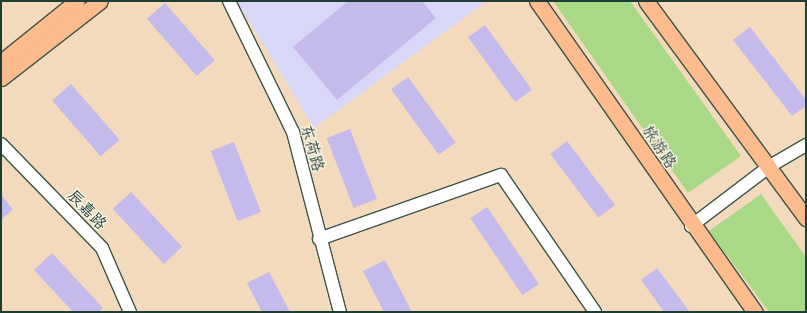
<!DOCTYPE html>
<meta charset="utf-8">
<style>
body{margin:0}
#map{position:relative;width:807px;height:313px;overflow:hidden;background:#f4dabd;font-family:Caveat,"LXGW WenKai TC",sans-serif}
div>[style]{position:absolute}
.built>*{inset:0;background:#d9d7f7}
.green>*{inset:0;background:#a9d987}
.building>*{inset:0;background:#c4baec;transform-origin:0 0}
.roads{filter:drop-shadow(1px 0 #3f5549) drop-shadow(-1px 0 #3f5549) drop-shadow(0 1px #3f5549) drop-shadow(0 -1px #3f5549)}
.minor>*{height:12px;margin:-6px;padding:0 6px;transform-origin:6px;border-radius:6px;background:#fff}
.major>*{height:15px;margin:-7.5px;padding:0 7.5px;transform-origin:7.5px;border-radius:7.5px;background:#fbbb8c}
span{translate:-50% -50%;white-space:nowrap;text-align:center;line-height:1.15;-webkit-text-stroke:3px #fcf5e5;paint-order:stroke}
.street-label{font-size:16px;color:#1f3d34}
.frame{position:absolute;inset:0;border:2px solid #1f3d34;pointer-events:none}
</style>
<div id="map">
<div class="built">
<div style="clip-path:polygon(237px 1px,487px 1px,314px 128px)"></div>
</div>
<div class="green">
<div style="clip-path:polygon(553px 1px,630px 1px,741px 156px,688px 193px)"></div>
<div style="clip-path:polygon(761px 194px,806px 257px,806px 312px,769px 312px,709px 231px)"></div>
</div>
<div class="building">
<div style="clip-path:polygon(348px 1px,422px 1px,436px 18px,337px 100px,293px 47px)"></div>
<div style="left:165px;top:3px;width:76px;height:24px;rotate:49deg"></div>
<div style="left:485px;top:25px;width:80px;height:21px;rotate:54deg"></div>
<div style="clip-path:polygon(750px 27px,806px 100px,806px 106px,792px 116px,733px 40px)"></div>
<div style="left:408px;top:77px;width:81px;height:21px;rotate:54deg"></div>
<div style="left:71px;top:84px;width:74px;height:25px;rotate:49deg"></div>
<div style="left:350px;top:129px;width:75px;height:25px;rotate:69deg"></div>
<div style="left:567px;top:141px;width:80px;height:21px;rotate:53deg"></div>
<div style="left:234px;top:142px;width:75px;height:25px;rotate:69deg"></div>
<div style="left:131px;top:192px;width:75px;height:25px;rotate:47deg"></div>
<div style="clip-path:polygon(1px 195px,13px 209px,1px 220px)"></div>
<div style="left:487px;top:207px;width:93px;height:20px;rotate:56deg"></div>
<div style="clip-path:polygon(52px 253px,103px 308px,99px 312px,73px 312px,34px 270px)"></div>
<div style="clip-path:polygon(385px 260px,412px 312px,384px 312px,363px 271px)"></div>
<div style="clip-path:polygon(657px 268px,690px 312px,664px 312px,641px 280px)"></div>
<div style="clip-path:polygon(269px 272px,290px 312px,262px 312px,247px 283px)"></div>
</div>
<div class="roads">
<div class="minor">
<div style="left:229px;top:1px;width:146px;rotate:64deg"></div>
<div style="left:293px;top:132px;width:186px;rotate:75.4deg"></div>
<div style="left:1px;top:144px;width:145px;rotate:45.8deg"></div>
<div style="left:102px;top:248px;width:70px;rotate:66.4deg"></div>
<div style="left:691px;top:226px;width:99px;rotate:-37.2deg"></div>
<div style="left:770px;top:166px;width:42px;rotate:-30.3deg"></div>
<div style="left:319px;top:239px;width:193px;rotate:-19.4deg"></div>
<div style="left:501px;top:175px;width:166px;rotate:55.5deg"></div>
</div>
<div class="major">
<div style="left:537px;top:1px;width:380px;rotate:55deg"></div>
<div style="left:646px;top:1px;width:270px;rotate:53.6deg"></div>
<div style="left:1px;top:62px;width:97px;rotate:-38.8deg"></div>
<div style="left:1px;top:78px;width:125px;rotate:-37.9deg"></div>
</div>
</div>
<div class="street-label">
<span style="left:659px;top:147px;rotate:56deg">旅游路</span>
<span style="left:312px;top:148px;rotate:74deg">东荷路</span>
<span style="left:87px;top:210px;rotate:46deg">辰嘉路</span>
</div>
<div class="frame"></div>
</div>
